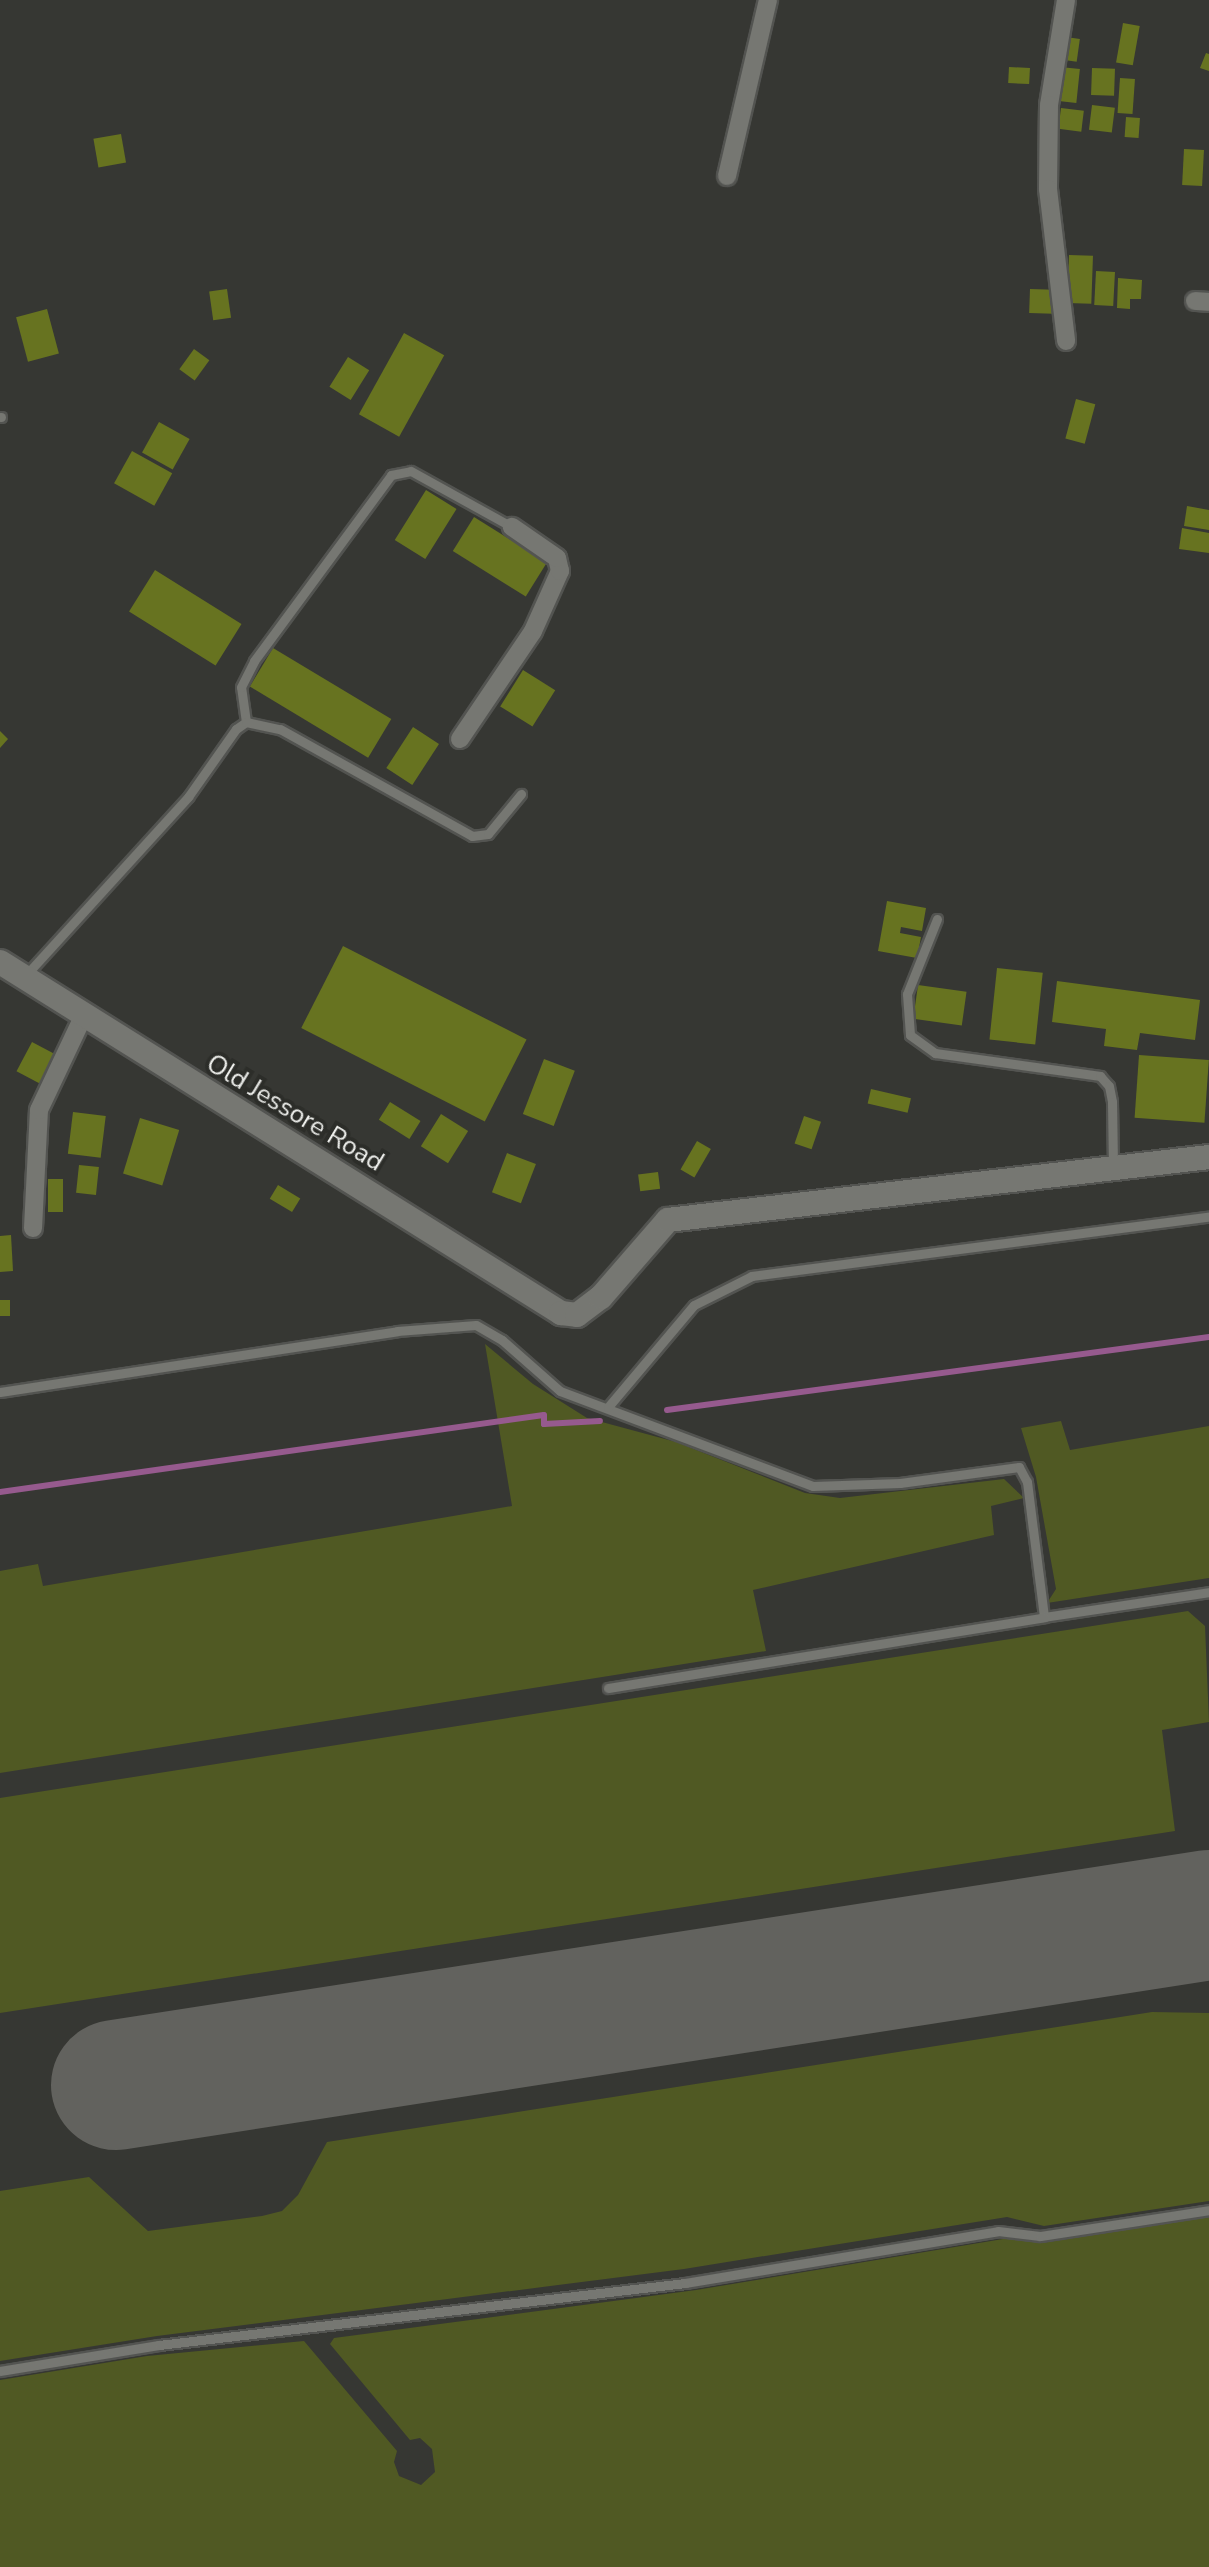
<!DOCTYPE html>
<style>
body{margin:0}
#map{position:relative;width:1209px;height:2567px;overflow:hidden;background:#363733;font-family:"Nunito Sans",sans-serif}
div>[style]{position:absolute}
.green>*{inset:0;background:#505923}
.stream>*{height:6px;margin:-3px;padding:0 3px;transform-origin:3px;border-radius:3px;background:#965a8e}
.runway>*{height:130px;margin:-65px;padding:0 65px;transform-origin:65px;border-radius:65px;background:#62625e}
.building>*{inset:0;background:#677320;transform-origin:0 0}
.roads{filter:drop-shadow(2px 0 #535451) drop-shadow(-2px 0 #535451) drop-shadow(0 2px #535451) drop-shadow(0 -2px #535451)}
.service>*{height:9px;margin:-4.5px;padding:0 4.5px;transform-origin:4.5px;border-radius:4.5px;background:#767772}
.minor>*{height:18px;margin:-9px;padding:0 9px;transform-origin:9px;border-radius:9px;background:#767772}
.tertiary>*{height:24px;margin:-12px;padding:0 12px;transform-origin:12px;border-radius:12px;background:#767772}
span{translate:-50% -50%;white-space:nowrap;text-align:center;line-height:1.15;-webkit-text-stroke:8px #2c2d29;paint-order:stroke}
.street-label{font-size:26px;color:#edeeeb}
</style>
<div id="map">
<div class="green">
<div style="clip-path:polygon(485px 1344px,533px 1384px,587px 1418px,676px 1442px,805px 1493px,840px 1498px,1004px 1479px,1024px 1498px,991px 1506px,994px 1535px,753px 1590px,766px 1651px,0 1773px,0 1571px,38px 1564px,43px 1586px,512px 1506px)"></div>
<div style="clip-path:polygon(1061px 1421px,1070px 1450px,1209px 1426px,1209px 1578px,1047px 1603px,1056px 1589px,1036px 1477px,1021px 1428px)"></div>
<div style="clip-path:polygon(1188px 1611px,1205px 1626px,1209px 1722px,1162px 1730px,1175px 1831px,0 2013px,0 1798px)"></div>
<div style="clip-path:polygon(1152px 2012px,1209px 2013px,1209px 2201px,1044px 2226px,1007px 2217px,684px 2269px,157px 2336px,0 2361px,0 2191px,89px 2177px,148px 2231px,262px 2216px,282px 2211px,298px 2195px,327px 2142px)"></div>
<div style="clip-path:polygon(1209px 2217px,1209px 2567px,0 2567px,0 2380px,147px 2356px,304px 2341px,397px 2451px,394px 2462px,399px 2476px,421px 2485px,435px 2472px,432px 2449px,420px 2438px,410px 2440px,330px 2344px,334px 2338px,696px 2290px,1015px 2237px,1042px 2243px)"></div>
</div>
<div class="stream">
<div style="left:667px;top:1410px;width:547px;rotate:-7.67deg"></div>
<div style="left:0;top:1492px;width:549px;rotate:-8.06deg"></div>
<div style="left:544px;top:1415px;width:9px;rotate:90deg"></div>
<div style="left:544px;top:1424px;width:56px;rotate:-3.1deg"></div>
</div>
<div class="runway">
<div style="left:116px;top:2085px;width:1106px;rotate:-8.84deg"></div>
</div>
<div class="building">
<div style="left:1123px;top:23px;width:17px;height:40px;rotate:10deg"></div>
<div style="left:1066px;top:37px;width:14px;height:23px;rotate:8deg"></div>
<div style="clip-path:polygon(1206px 53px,1209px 54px,1209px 71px,1200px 68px)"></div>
<div style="left:1009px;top:67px;width:21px;height:16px;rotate:3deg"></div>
<div style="left:1060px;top:67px;width:20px;height:34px;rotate:6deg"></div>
<div style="left:1092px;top:68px;width:23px;height:27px;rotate:2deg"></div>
<div style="left:1120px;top:78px;width:15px;height:35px;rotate:4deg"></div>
<div style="left:1092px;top:105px;width:23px;height:25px;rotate:7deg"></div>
<div style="left:1061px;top:108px;width:23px;height:21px;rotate:7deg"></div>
<div style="left:1126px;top:117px;width:14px;height:20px;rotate:4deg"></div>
<div style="left:121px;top:134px;width:29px;height:28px;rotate:80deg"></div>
<div style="left:1184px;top:149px;width:20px;height:36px;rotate:3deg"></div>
<div style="left:1069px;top:255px;width:24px;height:48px;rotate:2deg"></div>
<div style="left:1096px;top:271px;width:19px;height:34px;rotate:3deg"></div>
<div style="clip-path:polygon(1118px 278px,1142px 280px,1141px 299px,1130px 299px,1130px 309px,1117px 308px)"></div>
<div style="left:227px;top:289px;width:29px;height:18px;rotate:82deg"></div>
<div style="left:1030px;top:289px;width:24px;height:24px;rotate:2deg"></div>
<div style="left:47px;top:309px;width:46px;height:32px;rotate:75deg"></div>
<div style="left:404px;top:333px;width:46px;height:93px;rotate:29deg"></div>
<div style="left:194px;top:349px;width:19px;height:25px;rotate:36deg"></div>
<div style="left:348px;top:357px;width:25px;height:35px;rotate:32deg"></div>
<div style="left:1076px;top:399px;width:20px;height:41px;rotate:15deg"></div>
<div style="left:159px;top:422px;width:35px;height:35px;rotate:29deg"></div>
<div style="left:132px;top:451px;width:46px;height:37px;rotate:29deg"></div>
<div style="left:426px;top:490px;width:36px;height:59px;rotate:32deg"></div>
<div style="clip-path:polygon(1187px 506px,1209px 510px,1209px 530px,1184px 526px)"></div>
<div style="left:474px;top:517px;width:86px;height:40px;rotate:32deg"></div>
<div style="clip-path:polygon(1182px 528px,1209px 533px,1209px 553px,1179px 549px)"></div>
<div style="left:155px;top:570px;width:102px;height:49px;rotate:32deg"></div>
<div style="left:273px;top:648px;width:138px;height:45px;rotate:31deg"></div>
<div style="left:523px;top:670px;width:38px;height:43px;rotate:32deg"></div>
<div style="left:413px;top:727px;width:31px;height:49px;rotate:33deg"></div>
<div style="clip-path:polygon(0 731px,8px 739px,0 748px)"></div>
<div style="clip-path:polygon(887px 901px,926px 908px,922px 931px,901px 927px,900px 933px,921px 937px,917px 958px,878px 951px)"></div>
<div style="left:343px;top:946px;width:206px;height:92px;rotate:27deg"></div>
<div style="left:997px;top:968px;width:46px;height:72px;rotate:6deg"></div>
<div style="clip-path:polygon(1057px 981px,1200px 1000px,1195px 1040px,1140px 1033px,1137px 1050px,1104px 1046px,1106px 1029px,1052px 1022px)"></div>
<div style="left:918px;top:985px;width:49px;height:34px;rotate:8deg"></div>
<div style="left:32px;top:1042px;width:30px;height:33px;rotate:28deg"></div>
<div style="left:1139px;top:1055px;width:70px;height:63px;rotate:4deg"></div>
<div style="left:544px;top:1059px;width:33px;height:59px;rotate:21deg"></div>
<div style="left:871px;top:1089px;width:41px;height:15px;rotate:13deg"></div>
<div style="left:390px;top:1102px;width:36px;height:21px;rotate:32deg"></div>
<div style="left:73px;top:1112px;width:33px;height:42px;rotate:7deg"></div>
<div style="left:441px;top:1114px;width:32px;height:38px;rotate:32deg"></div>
<div style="left:804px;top:1116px;width:18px;height:29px;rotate:19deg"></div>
<div style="left:140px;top:1118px;width:41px;height:58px;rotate:17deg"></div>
<div style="left:697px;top:1141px;width:16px;height:33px;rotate:30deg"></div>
<div style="left:507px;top:1153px;width:31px;height:42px;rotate:21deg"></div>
<div style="left:79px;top:1165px;width:20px;height:28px;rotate:6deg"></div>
<div style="left:658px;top:1172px;width:17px;height:20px;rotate:83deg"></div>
<div style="left:48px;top:1179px;width:15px;height:33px"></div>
<div style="left:278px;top:1185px;width:26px;height:16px;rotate:31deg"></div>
<div style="clip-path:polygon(11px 1235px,13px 1271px,0 1272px,0 1236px)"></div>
<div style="left:0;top:1300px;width:10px;height:16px"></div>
</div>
<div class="roads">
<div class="service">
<div style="left:0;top:417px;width:1px"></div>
<div style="left:246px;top:722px;width:35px;rotate:-98deg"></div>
<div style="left:241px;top:687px;width:29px;rotate:-63deg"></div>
<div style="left:254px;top:661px;width:231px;rotate:-53.6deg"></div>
<div style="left:391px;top:475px;width:20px;rotate:-11deg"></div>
<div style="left:411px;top:471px;width:115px;rotate:29deg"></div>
<div style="left:937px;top:919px;width:81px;rotate:111.8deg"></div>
<div style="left:907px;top:994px;width:41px;rotate:85.8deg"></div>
<div style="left:910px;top:1035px;width:31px;rotate:36deg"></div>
<div style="left:935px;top:1053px;width:167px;rotate:7.9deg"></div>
<div style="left:1100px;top:1076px;width:13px;rotate:48deg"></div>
<div style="left:1109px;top:1086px;width:16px;rotate:79deg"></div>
<div style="left:1112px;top:1102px;width:63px;rotate:89.1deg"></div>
<div style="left:26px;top:975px;width:241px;rotate:-47.7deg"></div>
<div style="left:188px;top:797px;width:83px;rotate:-54.8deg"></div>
<div style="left:236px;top:729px;width:12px;rotate:-35deg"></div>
<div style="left:246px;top:722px;width:35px;rotate:12deg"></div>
<div style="left:280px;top:729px;width:220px;rotate:29.1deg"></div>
<div style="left:472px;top:836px;width:16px;rotate:-7deg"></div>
<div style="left:488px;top:834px;width:52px;rotate:-50.5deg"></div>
<div style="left:0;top:1392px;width:402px;rotate:-8.7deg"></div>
<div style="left:397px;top:1331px;width:79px;rotate:-4.3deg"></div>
<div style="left:476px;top:1325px;width:30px;rotate:30deg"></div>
<div style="left:502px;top:1340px;width:77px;rotate:41.3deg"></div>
<div style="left:560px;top:1391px;width:270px;rotate:20.6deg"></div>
<div style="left:813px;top:1486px;width:87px;rotate:-2deg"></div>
<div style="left:900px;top:1483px;width:120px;rotate:-7.7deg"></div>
<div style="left:1019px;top:1467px;width:17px;rotate:62deg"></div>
<div style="left:1027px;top:1482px;width:136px;rotate:82.8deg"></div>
<div style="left:1044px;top:1617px;width:167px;rotate:-8.6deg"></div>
<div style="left:608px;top:1407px;width:133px;rotate:-49.9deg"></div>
<div style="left:694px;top:1305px;width:65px;rotate:-26.6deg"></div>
<div style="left:752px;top:1276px;width:461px;rotate:-7.4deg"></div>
<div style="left:608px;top:1688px;width:442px;rotate:-9.2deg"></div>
<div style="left:0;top:2371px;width:161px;rotate:-9.3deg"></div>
<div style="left:159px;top:2345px;width:530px;rotate:-6.72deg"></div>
<div style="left:685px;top:2283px;width:317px;rotate:-9.4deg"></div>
<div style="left:998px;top:2231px;width:42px;rotate:6.8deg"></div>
<div style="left:1040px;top:2236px;width:171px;rotate:-8.7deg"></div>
</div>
<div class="minor">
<div style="left:1066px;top:0;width:106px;rotate:99.2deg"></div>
<div style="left:1049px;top:105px;width:84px;rotate:90.7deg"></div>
<div style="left:1048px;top:189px;width:153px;rotate:83.2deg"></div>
<div style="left:727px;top:176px;width:181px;rotate:-76.9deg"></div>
<div style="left:1195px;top:301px;width:14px;rotate:4deg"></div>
<div style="left:460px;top:739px;width:130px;rotate:-55.9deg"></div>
<div style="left:533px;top:631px;width:66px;rotate:-65.8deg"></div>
<div style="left:560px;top:571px;width:13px;rotate:-103deg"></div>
<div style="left:557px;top:558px;width:55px;rotate:-145.4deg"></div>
<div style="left:33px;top:1228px;width:118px;rotate:-87.1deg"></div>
<div style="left:39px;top:1110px;width:105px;rotate:-64.7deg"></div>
</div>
<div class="tertiary">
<div style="left:0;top:962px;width:662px;rotate:32.03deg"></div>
<div style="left:561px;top:1313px;width:16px;rotate:7deg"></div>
<div style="left:577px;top:1315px;width:30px;rotate:-37deg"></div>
<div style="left:601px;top:1297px;width:102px;rotate:-49deg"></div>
<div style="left:668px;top:1220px;width:545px;rotate:-6.64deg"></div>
</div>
</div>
<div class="street-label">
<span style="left:295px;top:1113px;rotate:31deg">Old Jessore Road</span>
</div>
</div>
